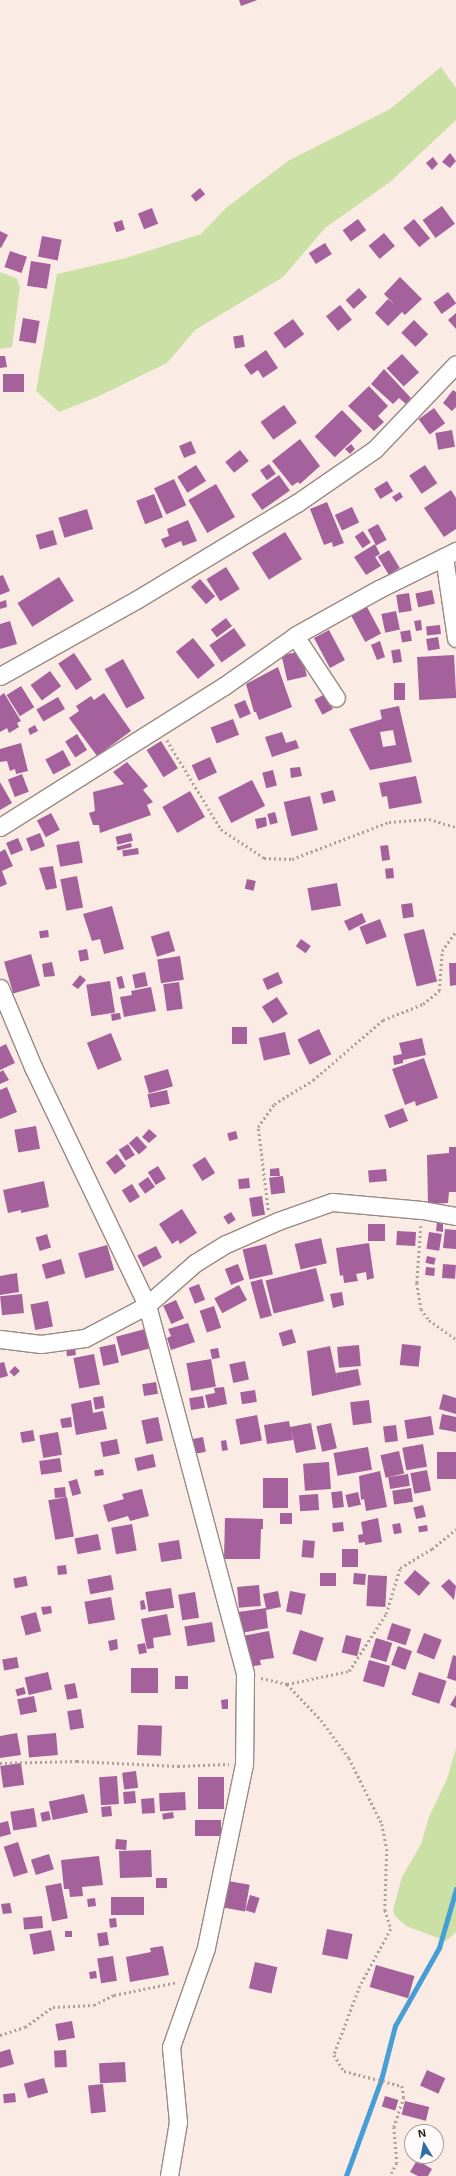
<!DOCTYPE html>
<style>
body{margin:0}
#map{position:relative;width:456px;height:2176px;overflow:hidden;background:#faebe4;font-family:Helvetica,sans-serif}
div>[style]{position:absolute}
.green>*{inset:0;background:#cbe0a5}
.stream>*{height:4.5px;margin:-2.25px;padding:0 2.25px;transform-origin:2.25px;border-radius:2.25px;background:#459ed5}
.building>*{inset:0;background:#a5619b;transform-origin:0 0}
.path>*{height:2.5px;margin-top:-1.25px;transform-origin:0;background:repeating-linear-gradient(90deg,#aba09a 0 2px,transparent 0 5px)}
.roads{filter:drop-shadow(1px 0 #988a84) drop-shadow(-1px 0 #988a84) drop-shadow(0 1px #988a84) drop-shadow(0 -1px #988a84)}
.minor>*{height:17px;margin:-8.5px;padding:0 8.5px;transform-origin:8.5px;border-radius:8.5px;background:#fff}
span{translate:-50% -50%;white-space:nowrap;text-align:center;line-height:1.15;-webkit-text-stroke:3.5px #fefbfa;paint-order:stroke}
.north{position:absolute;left:404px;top:2124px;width:40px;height:40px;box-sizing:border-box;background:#fefbfa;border:1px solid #a5a19f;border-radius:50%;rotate:350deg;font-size:11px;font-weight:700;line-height:16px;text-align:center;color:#1f1917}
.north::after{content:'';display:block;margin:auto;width:14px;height:18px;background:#2f6ea5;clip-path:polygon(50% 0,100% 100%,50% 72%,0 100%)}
</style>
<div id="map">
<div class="green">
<div style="clip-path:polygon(441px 67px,456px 88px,456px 120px,390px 182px,325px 228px,283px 277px,195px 330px,167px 363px,97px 397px,59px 412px,36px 391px,57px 274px,126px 258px,201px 234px,226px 208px,288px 161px,390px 109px)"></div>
<div style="clip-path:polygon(0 272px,16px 278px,20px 286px,12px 347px,0 349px)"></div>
<div style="clip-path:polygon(456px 1748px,456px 1932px,446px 1941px,406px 1926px,395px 1916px,393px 1910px,402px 1877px,421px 1844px,429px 1817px,447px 1779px)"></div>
</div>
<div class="stream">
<div style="left:346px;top:2176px;width:102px;rotate:-70deg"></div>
<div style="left:381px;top:2080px;width:56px;rotate:-75.5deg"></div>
<div style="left:395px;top:2026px;width:90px;rotate:-60.6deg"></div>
<div style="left:439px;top:1948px;width:61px;rotate:-73.9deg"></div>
</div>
<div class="building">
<div style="clip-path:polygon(239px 0,257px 0,241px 6px)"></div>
<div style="clip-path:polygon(450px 153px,456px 161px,450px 168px,442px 162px)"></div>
<div style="clip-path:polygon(433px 157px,438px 164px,432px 170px,426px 163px)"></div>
<div style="left:200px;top:188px;width:8px;height:12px;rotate:50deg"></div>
<div style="left:442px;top:206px;width:22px;height:24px;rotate:54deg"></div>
<div style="left:152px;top:208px;width:17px;height:15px;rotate:69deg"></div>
<div style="left:358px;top:219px;width:14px;height:19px;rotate:54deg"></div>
<div style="left:414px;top:219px;width:25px;height:14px;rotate:50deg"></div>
<div style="left:122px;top:220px;width:10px;height:9px;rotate:73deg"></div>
<div style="clip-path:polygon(0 231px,8px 235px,1px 248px,0 247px)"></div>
<div style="left:384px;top:233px;width:17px;height:20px;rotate:50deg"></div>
<div style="left:42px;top:236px;width:20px;height:21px;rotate:11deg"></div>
<div style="left:325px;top:243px;width:13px;height:19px;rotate:58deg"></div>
<div style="left:10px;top:251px;width:18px;height:17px;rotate:19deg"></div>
<div style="left:31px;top:261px;width:20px;height:25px;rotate:9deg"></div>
<div style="clip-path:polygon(400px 277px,422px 299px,405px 315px,402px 312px,388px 326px,375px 313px,388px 299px,395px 305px,384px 294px)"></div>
<div style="left:359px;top:288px;width:12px;height:18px;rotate:48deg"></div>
<div style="left:448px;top:292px;width:14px;height:18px;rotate:54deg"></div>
<div style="left:340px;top:305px;width:19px;height:18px;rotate:51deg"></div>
<div style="clip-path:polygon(456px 313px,456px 329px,448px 320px)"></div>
<div style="left:23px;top:318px;width:17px;height:23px;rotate:10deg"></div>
<div style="left:293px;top:319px;width:19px;height:24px;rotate:54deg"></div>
<div style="left:414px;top:320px;width:20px;height:18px;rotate:45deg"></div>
<div style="left:243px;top:335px;width:12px;height:10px;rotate:81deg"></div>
<div style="clip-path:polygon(266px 350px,278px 368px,263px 378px,258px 370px,251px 375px,244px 365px)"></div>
<div style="left:402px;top:354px;width:25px;height:21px;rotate:47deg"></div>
<div style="clip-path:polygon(0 356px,5px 356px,7px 367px,0 368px)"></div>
<div style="clip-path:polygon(384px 369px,411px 398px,406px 404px,399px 398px,393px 404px,371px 384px)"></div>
<div style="left:24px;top:374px;width:18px;height:21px;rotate:90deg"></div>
<div style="clip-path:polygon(369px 386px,388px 406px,378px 416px,384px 422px,374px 431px,348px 406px)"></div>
<div style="clip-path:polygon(453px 390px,456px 392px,456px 407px,452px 411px,443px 403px)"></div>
<div style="left:284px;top:405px;width:22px;height:29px;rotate:54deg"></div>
<div style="left:434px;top:408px;width:19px;height:19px;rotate:54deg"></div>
<div style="left:342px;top:410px;width:29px;height:38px;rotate:46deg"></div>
<div style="left:452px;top:430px;width:17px;height:17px;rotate:80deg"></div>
<div style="clip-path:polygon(300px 439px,320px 466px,300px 484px,298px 482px,292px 486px,272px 461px)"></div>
<div style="left:191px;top:441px;width:13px;height:13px;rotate:67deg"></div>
<div style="clip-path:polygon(351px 444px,355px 449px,350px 454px,345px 449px)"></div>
<div style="left:240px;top:450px;width:14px;height:19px;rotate:51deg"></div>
<div style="left:269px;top:464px;width:12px;height:11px;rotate:55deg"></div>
<div style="left:196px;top:465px;width:19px;height:22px;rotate:58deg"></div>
<div style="left:425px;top:465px;width:22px;height:19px;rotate:56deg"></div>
<div style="left:279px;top:475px;width:19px;height:34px;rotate:55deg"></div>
<div style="left:174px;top:479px;width:29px;height:22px;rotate:65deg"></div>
<div style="left:387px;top:481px;width:12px;height:15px;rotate:59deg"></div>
<div style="left:216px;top:484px;width:38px;height:32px;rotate:60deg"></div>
<div style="clip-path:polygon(451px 490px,456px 498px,456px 529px,444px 537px,424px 508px)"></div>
<div style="clip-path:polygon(400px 492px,403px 497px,396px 502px,392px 497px)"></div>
<div style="left:154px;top:494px;width:25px;height:19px;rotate:69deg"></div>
<div style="clip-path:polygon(327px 502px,344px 543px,333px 547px,332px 542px,324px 545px,310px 509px)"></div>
<div style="left:352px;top:507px;width:17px;height:19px;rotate:65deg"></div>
<div style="left:87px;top:509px;width:21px;height:30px;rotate:73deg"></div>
<div style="clip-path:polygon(188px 520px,197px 541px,183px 546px,181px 541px,165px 548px,161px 539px,169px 536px,167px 529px)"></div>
<div style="left:378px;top:524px;width:18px;height:12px;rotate:61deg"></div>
<div style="left:53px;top:530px;width:15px;height:18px;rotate:74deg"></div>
<div style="left:363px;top:531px;width:14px;height:10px;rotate:56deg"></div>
<div style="left:285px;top:532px;width:32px;height:39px;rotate:58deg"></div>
<div style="clip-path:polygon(375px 544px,380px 554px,375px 557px,381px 566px,366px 575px,354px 557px)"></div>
<div style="left:389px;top:550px;width:21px;height:13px;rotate:59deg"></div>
<div style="left:226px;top:567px;width:26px;height:23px;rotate:58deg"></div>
<div style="clip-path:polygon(3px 575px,10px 591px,0 595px,0 576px)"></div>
<div style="left:59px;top:577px;width:28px;height:49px;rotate:58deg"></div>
<div style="left:200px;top:579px;width:23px;height:12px;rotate:49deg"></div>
<div style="left:432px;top:590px;width:14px;height:17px;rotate:78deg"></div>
<div style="left:409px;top:593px;width:18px;height:13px;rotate:81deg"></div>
<div style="clip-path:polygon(6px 600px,7px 607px,0 609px,0 602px)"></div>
<div style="left:367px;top:607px;width:30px;height:18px;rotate:62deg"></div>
<div style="left:396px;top:611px;width:19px;height:15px;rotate:78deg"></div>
<div style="left:226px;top:618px;width:10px;height:19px;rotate:53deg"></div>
<div style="clip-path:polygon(421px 620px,422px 630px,416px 631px,414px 621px)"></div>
<div style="clip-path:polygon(10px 621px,17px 644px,0 649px,0 624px)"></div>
<div style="left:440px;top:625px;width:9px;height:14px;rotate:84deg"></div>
<div style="left:234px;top:628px;width:21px;height:30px;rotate:55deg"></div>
<div style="left:329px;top:630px;width:34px;height:17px;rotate:62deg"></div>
<div style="left:410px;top:630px;width:11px;height:10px;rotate:80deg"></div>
<div style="left:438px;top:637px;width:12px;height:12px;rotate:81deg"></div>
<div style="left:193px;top:638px;width:35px;height:22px;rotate:51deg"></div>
<div style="clip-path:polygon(380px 641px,385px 657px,377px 660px,371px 645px)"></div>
<div style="left:400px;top:649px;width:13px;height:9px;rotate:81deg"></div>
<div style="left:301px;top:651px;width:26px;height:20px;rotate:77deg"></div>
<div style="left:74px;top:653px;width:32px;height:19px;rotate:56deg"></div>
<div style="left:454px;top:655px;width:43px;height:37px;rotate:87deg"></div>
<div style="left:123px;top:659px;width:45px;height:21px;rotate:61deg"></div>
<div style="clip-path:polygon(278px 667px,292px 707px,259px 720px,256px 712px,254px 712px,246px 684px)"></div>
<div style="left:50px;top:671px;width:19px;height:24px;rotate:54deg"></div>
<div style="left:394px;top:683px;width:11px;height:17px"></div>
<div style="left:21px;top:686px;width:25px;height:17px;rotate:58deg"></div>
<div style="clip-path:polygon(4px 693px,21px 721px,17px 723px,19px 727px,9px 733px,7px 728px,0 732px,0 696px)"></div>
<div style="clip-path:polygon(104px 693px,131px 731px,97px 756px,69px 718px,79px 711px,76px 706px,91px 696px,94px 700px)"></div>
<div style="left:325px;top:694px;width:17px;height:12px;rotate:62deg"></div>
<div style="left:58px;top:697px;width:14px;height:25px;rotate:60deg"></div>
<div style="left:245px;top:700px;width:15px;height:12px;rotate:67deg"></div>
<div style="clip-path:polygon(evenodd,399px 706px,412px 762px,370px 770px,349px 729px,382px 719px,380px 710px,399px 706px,393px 730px,396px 745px,383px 747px,380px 732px,393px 730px)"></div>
<div style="left:233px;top:719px;width:17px;height:24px;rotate:69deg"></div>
<div style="clip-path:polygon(35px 725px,38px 731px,30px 735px,28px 729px)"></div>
<div style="clip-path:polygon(282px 732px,286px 743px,296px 740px,299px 748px,272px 757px,265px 737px)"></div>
<div style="left:77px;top:734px;width:19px;height:14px;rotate:58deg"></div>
<div style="left:161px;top:741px;width:32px;height:17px;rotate:58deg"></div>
<div style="clip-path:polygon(21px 743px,28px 771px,16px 774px,15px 769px,10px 771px,7px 761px,0 762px,0 749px)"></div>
<div style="left:63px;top:750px;width:17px;height:20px;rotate:62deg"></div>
<div style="left:210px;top:757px;width:17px;height:20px;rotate:66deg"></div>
<div style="clip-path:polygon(127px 762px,148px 786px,143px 790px,153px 802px,147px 805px,151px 815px,100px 833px,99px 825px,93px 825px,89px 813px,95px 811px,93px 792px,124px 784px,113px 772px)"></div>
<div style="clip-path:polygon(300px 767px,302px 776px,291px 778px,290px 768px)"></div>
<div style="left:273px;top:770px;width:16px;height:11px;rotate:76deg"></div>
<div style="left:22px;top:774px;width:19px;height:15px;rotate:69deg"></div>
<div style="clip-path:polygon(416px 776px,422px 803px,389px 809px,387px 796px,382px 797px,379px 783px)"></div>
<div style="left:252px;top:780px;width:29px;height:38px;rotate:63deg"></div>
<div style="clip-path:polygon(0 782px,12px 803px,0 810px)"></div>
<div style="left:333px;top:790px;width:11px;height:13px;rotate:75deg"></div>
<div style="left:190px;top:791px;width:30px;height:32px;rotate:60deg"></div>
<div style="left:310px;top:796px;width:35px;height:27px;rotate:77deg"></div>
<div style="left:275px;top:812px;width:11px;height:8px;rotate:75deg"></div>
<div style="left:51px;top:813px;width:19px;height:16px;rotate:62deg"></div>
<div style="clip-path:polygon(266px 817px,267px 826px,257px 829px,255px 819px)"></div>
<div style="left:40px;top:833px;width:14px;height:15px;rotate:69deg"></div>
<div style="left:131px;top:833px;width:8px;height:16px;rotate:76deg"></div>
<div style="left:18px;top:838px;width:13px;height:13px;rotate:67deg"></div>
<div style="left:79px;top:841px;width:22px;height:23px;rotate:80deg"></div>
<div style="left:131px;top:843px;width:4px;height:15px;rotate:76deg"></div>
<div style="left:388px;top:845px;width:15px;height:8px;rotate:82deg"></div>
<div style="left:138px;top:848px;width:6px;height:16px;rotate:81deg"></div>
<div style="clip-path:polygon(5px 849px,13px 866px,2px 871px,7px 884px,0 887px,0 852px)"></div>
<div style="clip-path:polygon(53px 866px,57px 888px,46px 890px,39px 868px)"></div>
<div style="left:393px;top:868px;width:10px;height:8px;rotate:84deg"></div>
<div style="left:77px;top:876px;width:32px;height:17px;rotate:79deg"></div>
<div style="left:247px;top:879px;width:9px;height:10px;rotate:13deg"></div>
<div style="left:337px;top:883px;width:23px;height:30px;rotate:80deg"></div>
<div style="left:412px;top:903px;width:14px;height:11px;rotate:82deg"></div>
<div style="clip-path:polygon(112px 906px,124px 949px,104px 954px,100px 939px,92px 941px,83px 914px)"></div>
<div style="clip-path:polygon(362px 913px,366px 922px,349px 931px,344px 921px)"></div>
<div style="left:380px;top:919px;width:19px;height:22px;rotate:69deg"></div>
<div style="left:424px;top:929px;width:54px;height:21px;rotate:76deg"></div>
<div style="left:48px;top:930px;width:7px;height:9px;rotate:82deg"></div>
<div style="left:169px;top:931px;width:21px;height:19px;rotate:73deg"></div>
<div style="left:301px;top:939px;width:12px;height:9px;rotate:35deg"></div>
<div style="left:87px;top:949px;width:11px;height:9px;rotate:80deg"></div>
<div style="left:31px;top:954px;width:33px;height:28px;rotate:74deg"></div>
<div style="left:180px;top:956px;width:24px;height:23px;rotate:81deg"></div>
<div style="clip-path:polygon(52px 962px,55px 976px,44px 977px,42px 964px)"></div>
<div style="clip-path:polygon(449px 963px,456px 963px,456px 985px,450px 986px)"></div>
<div style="left:145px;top:972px;width:14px;height:13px;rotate:78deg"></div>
<div style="left:278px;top:972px;width:12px;height:17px;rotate:66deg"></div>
<div style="clip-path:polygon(80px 975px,86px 980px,78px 989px,72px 985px)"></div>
<div style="left:122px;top:976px;width:12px;height:6px;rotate:76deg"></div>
<div style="left:110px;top:981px;width:32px;height:24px;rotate:81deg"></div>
<div style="left:179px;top:982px;width:27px;height:16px;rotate:82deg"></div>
<div style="clip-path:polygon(151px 987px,156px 1011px,124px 1017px,120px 997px,132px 995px,131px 991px)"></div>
<div style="left:277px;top:997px;width:20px;height:18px;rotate:57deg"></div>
<div style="clip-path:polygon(120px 1013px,121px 1019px,112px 1021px,111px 1014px)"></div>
<div style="left:232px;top:1027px;width:15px;height:17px"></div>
<div style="left:319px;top:1029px;width:28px;height:24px;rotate:64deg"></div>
<div style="left:285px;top:1032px;width:23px;height:27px;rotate:77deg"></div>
<div style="left:111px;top:1033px;width:29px;height:26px;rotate:68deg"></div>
<div style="clip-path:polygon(422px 1038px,426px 1055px,403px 1060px,403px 1063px,394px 1065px,393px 1056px,402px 1054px,399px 1043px)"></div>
<div style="clip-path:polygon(6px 1044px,15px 1063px,0 1070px,0 1047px)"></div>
<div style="clip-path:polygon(424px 1058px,438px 1098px,416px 1106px,415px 1101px,405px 1105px,392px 1069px)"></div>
<div style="left:168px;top:1069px;width:18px;height:25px;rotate:74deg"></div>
<div style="clip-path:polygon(3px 1070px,9px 1080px,0 1084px,0 1072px)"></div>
<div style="clip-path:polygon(7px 1087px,17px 1112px,0 1119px,0 1090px)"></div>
<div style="left:167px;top:1090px;width:14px;height:20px;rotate:78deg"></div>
<div style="left:403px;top:1108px;width:14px;height:20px;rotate:69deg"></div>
<div style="left:36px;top:1126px;width:23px;height:22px;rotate:80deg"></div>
<div style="clip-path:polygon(149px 1129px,157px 1136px,149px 1143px,142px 1137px)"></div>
<div style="left:236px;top:1131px;width:8px;height:9px;rotate:76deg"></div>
<div style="left:137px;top:1136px;width:15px;height:11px;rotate:48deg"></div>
<div style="left:128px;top:1144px;width:13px;height:11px;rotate:58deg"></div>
<div style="clip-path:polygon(449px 1147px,456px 1147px,456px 1192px,449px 1192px,448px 1203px,428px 1204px,427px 1155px,449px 1153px)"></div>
<div style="left:117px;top:1154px;width:15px;height:14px;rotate:53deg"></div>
<div style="left:205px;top:1157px;width:19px;height:15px;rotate:58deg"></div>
<div style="left:158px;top:1166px;width:15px;height:12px;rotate:58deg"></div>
<div style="clip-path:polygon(279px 1168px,280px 1176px,270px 1176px,270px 1169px)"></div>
<div style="left:386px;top:1169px;width:12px;height:18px;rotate:85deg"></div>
<div style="left:283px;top:1176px;width:17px;height:14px;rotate:83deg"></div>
<div style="left:148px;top:1177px;width:12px;height:12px;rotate:55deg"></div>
<div style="left:249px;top:1178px;width:10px;height:11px;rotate:84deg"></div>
<div style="clip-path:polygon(44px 1181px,49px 1207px,21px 1213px,21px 1210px,8px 1213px,3px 1190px)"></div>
<div style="left:132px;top:1184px;width:15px;height:12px;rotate:58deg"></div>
<div style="left:262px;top:1196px;width:19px;height:13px;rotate:81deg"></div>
<div style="clip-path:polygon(182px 1209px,197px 1233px,180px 1244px,178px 1240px,172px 1244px,159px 1224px)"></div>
<div style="left:231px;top:1212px;width:9px;height:9px;rotate:58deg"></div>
<div style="clip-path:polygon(437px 1222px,443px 1223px,443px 1232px,436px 1231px)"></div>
<div style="left:368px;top:1224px;width:17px;height:17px"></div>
<div style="clip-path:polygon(445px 1229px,456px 1230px,456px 1249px,443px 1248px)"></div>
<div style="left:397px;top:1231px;width:19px;height:14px;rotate:3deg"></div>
<div style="left:429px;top:1232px;width:13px;height:17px;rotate:9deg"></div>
<div style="left:47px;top:1234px;width:14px;height:12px;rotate:73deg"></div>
<div style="left:321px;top:1238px;width:26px;height:27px;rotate:77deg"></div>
<div style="clip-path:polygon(369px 1243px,374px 1278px,367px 1280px,366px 1272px,356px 1274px,358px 1281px,344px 1283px,343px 1275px,340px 1276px,336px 1248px)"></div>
<div style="left:266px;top:1244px;width:31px;height:24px;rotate:77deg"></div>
<div style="left:107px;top:1245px;width:26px;height:30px;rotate:74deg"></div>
<div style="left:156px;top:1246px;width:13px;height:21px;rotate:63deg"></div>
<div style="left:427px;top:1256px;width:9px;height:7px;rotate:13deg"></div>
<div style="left:61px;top:1259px;width:15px;height:20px;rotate:74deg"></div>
<div style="left:238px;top:1264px;width:17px;height:14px;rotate:69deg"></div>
<div style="left:443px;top:1264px;width:13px;height:14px;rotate:4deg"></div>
<div style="left:426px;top:1267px;width:9px;height:8px;rotate:6deg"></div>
<div style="left:316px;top:1268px;width:34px;height:52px;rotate:76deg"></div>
<div style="clip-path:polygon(17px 1273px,19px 1292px,0 1295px,0 1276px)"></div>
<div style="left:262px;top:1279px;width:38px;height:12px;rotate:75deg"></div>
<div style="left:199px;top:1284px;width:17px;height:11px;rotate:69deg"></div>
<div style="left:239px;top:1285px;width:17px;height:28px;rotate:62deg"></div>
<div style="clip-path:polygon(342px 1292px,344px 1305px,333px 1308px,330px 1294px)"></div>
<div style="left:22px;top:1294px;width:19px;height:22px;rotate:84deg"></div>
<div style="left:176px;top:1300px;width:20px;height:14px;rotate:66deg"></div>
<div style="left:48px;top:1301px;width:26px;height:18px;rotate:79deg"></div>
<div style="left:214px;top:1306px;width:23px;height:15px;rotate:72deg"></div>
<div style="clip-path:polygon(188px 1323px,195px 1342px,171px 1350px,167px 1338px,171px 1336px,168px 1329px)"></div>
<div style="left:145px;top:1329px;width:20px;height:30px;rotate:75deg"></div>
<div style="left:292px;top:1329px;width:14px;height:14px;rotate:73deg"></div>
<div style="left:115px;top:1344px;width:19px;height:16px;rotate:78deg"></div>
<div style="left:402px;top:1344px;width:19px;height:21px;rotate:6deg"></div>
<div style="left:359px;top:1345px;width:21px;height:22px;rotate:85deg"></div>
<div style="clip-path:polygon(330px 1346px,337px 1379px,336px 1373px,358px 1369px,361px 1385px,312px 1396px,307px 1351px)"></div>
<div style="left:75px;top:1348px;width:7px;height:9px;rotate:82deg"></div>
<div style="left:218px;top:1348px;width:10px;height:8px;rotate:79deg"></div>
<div style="left:94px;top:1354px;width:31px;height:21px;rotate:79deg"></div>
<div style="left:211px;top:1359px;width:28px;height:25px;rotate:80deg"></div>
<div style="left:245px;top:1361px;width:19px;height:16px;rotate:78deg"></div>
<div style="clip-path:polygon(4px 1362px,8px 1376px,0 1378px,0 1363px)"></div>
<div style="left:15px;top:1366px;width:7px;height:8px;rotate:45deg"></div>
<div style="left:156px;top:1382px;width:12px;height:14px;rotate:81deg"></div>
<div style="clip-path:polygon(224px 1387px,227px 1404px,208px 1408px,205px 1395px,215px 1393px,214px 1388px)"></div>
<div style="left:255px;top:1390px;width:12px;height:15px;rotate:81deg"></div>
<div style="clip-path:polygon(443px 1394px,456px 1398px,456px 1414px,439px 1409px)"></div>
<div style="left:103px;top:1396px;width:12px;height:10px;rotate:81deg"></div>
<div style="left:203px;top:1396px;width:12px;height:14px;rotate:81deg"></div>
<div style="clip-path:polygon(91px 1400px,93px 1413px,103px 1411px,107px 1429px,76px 1435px,71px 1404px)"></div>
<div style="left:369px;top:1400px;width:23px;height:19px;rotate:83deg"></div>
<div style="clip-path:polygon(442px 1414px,456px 1417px,456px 1432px,439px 1429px)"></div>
<div style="left:257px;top:1415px;width:26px;height:22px;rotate:79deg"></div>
<div style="left:431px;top:1416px;width:19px;height:27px;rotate:81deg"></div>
<div style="clip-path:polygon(71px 1417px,72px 1427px,62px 1428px,60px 1419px)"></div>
<div style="left:158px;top:1417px;width:24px;height:17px;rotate:78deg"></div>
<div style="clip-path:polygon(289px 1421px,290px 1427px,311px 1423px,316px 1449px,296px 1453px,291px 1428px,293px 1440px,267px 1444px,264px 1425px)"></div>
<div style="left:331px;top:1423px;width:26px;height:15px;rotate:77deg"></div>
<div style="left:396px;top:1425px;width:16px;height:13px;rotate:83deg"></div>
<div style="left:33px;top:1430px;width:11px;height:13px;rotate:80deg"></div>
<div style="left:58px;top:1432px;width:23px;height:19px;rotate:80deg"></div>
<div style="left:203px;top:1437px;width:15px;height:13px;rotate:79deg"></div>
<div style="left:117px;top:1439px;width:15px;height:17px;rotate:79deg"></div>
<div style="clip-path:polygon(226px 1440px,228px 1450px,222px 1451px,221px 1441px)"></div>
<div style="left:423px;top:1444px;width:23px;height:21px;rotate:80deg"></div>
<div style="left:368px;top:1447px;width:23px;height:35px;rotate:80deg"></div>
<div style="left:399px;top:1451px;width:23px;height:19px;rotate:77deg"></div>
<div style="left:456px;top:1452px;width:27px;height:19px;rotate:90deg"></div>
<div style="left:153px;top:1454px;width:13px;height:19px;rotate:77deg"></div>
<div style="left:60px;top:1458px;width:14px;height:21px;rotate:82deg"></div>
<div style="left:329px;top:1462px;width:27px;height:26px;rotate:86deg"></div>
<div style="left:103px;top:1469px;width:6px;height:9px;rotate:81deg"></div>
<div style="left:427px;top:1470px;width:21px;height:17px;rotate:79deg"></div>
<div style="clip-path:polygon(380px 1471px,387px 1507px,366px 1511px,364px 1499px,361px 1500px,359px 1476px)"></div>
<div style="left:408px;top:1474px;width:12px;height:20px;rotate:81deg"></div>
<div style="left:263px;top:1478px;width:25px;height:30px"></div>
<div style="left:77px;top:1479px;width:15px;height:9px;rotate:74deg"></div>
<div style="left:65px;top:1487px;width:10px;height:11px;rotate:84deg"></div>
<div style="left:411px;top:1488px;width:14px;height:19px;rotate:82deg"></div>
<div style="clip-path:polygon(142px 1489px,149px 1516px,130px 1521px,128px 1516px,108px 1522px,103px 1505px,124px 1499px,122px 1494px)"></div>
<div style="left:342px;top:1491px;width:16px;height:11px;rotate:83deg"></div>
<div style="left:358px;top:1492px;width:13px;height:13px;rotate:77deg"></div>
<div style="left:318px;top:1494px;width:16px;height:19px;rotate:86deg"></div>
<div style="left:67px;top:1497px;width:40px;height:19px;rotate:80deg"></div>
<div style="left:423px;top:1505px;width:12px;height:10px;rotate:76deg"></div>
<div style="left:292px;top:1513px;width:11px;height:12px;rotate:90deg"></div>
<div style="clip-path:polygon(225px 1518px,263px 1519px,263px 1529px,261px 1529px,260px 1559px,224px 1559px)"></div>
<div style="clip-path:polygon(378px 1518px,382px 1542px,365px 1545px,365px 1542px,359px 1543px,358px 1535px,363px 1534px,361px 1522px)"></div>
<div style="left:343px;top:1522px;width:9px;height:11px;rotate:84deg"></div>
<div style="left:400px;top:1523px;width:10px;height:8px;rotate:79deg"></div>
<div style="left:132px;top:1524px;width:27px;height:21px;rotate:80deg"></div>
<div style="left:427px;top:1525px;width:6px;height:9px;rotate:81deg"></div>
<div style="left:98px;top:1534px;width:16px;height:24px;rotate:79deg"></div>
<div style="left:179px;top:1540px;width:19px;height:21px;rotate:81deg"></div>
<div style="left:303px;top:1540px;width:12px;height:17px;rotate:5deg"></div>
<div style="left:342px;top:1549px;width:16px;height:18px"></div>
<div style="left:66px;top:1565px;width:9px;height:9px;rotate:84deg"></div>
<div style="left:415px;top:1570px;width:20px;height:17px;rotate:41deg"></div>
<div style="left:320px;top:1573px;width:16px;height:13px"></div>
<div style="left:354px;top:1573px;width:12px;height:11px;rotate:5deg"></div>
<div style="left:111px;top:1575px;width:15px;height:24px;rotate:79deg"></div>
<div style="left:368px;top:1575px;width:19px;height:31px;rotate:3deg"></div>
<div style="left:26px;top:1576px;width:10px;height:13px;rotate:79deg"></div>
<div style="clip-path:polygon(449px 1579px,456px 1586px,454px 1600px,441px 1586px)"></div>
<div style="left:259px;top:1585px;width:21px;height:22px;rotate:85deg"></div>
<div style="left:171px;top:1588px;width:20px;height:26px;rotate:81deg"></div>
<div style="clip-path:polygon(278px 1591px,281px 1607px,266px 1610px,268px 1628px,241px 1633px,238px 1612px,266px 1608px,263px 1594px)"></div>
<div style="left:290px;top:1591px;width:16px;height:21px;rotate:11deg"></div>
<div style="left:195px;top:1592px;width:26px;height:17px;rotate:81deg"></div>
<div style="left:111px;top:1597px;width:23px;height:27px;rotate:80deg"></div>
<div style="clip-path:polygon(144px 1600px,146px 1609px,141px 1610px,140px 1601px)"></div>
<div style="clip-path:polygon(51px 1606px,52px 1613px,43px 1615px,41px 1607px)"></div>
<div style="left:36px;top:1612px;width:20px;height:16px;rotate:75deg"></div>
<div style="clip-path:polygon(167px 1614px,171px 1635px,153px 1638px,154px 1648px,147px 1649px,141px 1619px)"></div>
<div style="left:212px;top:1622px;width:20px;height:28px;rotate:81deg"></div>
<div style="left:392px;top:1623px;width:20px;height:17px;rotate:18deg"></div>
<div style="left:300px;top:1630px;width:25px;height:25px;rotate:18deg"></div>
<div style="clip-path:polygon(269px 1631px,274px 1658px,260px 1660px,261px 1665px,253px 1666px,252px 1661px,246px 1662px,242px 1636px)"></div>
<div style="left:424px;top:1633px;width:19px;height:21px;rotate:21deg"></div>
<div style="left:346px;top:1635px;width:16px;height:18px;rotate:14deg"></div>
<div style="left:376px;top:1638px;width:17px;height:20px;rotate:17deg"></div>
<div style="clip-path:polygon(117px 1639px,118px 1649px,110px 1651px,108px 1641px)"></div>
<div style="left:145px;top:1643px;width:10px;height:8px;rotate:79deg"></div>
<div style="left:398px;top:1646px;width:15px;height:20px;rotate:20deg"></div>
<div style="clip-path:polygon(453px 1655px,456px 1656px,456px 1681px,447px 1678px)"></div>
<div style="left:17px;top:1657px;width:11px;height:15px;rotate:80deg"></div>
<div style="left:369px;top:1660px;width:22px;height:22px;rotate:16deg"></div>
<div style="left:131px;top:1668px;width:27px;height:25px"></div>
<div style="left:48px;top:1672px;width:18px;height:24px;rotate:77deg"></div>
<div style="left:419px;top:1672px;width:29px;height:24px;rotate:18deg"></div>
<div style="left:188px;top:1676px;width:13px;height:13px;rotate:90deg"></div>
<div style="left:75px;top:1683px;width:15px;height:11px;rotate:79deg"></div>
<div style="left:24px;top:1687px;width:7px;height:9px;rotate:74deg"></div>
<div style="clip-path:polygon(456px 1695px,456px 1708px,450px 1705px)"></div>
<div style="left:34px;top:1696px;width:16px;height:17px;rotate:79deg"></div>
<div style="clip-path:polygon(228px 1699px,228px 1709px,222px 1709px,221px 1700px)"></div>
<div style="left:81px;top:1709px;width:19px;height:14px;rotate:81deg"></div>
<div style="left:138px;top:1725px;width:24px;height:30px;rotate:2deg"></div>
<div style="clip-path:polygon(17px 1733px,21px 1755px,0 1758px,0 1736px)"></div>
<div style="left:56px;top:1733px;width:22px;height:29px;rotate:85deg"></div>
<div style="left:21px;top:1763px;width:22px;height:21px;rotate:82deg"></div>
<div style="left:136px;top:1771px;width:17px;height:14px;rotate:83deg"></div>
<div style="left:117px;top:1776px;width:28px;height:18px;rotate:86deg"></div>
<div style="left:198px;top:1777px;width:26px;height:32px"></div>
<div style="left:135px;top:1791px;width:12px;height:12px;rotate:85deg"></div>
<div style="left:185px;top:1792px;width:18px;height:26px;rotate:87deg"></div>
<div style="left:84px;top:1794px;width:19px;height:36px;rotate:78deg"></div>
<div style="left:154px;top:1798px;width:15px;height:13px;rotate:86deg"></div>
<div style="left:111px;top:1806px;width:10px;height:10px;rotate:84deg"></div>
<div style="left:34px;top:1808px;width:19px;height:24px;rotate:81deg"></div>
<div style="left:49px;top:1811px;width:9px;height:9px;rotate:77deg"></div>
<div style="left:173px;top:1812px;width:6px;height:11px;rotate:81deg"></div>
<div style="left:195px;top:1820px;width:26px;height:16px"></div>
<div style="clip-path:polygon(8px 1821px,11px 1834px,0 1837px,0 1823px)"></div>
<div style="left:116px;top:1839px;width:11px;height:10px;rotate:5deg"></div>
<div style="left:18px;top:1842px;width:32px;height:15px;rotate:72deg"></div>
<div style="left:151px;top:1850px;width:27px;height:32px;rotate:88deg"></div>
<div style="left:49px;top:1854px;width:16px;height:19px;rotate:72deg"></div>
<div style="clip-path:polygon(99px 1856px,103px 1885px,82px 1887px,83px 1896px,70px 1897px,69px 1889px,64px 1889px,61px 1860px)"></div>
<div style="left:167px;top:1878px;width:10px;height:11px;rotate:90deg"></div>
<div style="left:228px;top:1881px;width:22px;height:27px;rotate:10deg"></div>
<div style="left:61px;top:1883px;width:36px;height:16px;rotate:79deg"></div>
<div style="left:250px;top:1895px;width:10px;height:16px;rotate:17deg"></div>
<div style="left:111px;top:1897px;width:33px;height:18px"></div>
<div style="left:95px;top:1898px;width:8px;height:8px;rotate:83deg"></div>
<div style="clip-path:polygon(10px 1903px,12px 1913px,3px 1914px,1px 1904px)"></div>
<div style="left:42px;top:1916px;width:12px;height:19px;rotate:85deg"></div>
<div style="left:116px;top:1918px;width:9px;height:7px;rotate:84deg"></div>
<div style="left:327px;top:1929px;width:26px;height:26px;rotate:11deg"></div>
<div style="left:51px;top:1930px;width:21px;height:22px;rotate:79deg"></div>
<div style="left:65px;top:1931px;width:7px;height:6px"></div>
<div style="left:107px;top:1932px;width:13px;height:10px;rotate:81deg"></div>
<div style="clip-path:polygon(163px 1946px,169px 1975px,130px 1982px,126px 1957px,151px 1952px,150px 1948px)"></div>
<div style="left:113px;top:1956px;width:25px;height:16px;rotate:81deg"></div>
<div style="left:255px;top:1962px;width:23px;height:27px;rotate:13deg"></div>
<div style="left:376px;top:1965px;width:40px;height:23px;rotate:16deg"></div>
<div style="left:96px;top:1971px;width:7px;height:7px;rotate:82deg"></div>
<div style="left:72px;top:2021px;width:17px;height:17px;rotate:80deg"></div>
<div style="clip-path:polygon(10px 2049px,14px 2064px,0 2068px,0 2052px)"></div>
<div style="left:66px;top:2050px;width:17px;height:12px;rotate:87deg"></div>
<div style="left:125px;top:2062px;width:20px;height:26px;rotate:87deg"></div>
<div style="left:427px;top:2070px;width:20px;height:17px;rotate:24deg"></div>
<div style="left:44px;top:2078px;width:15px;height:21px;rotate:74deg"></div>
<div style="left:103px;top:2084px;width:28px;height:15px;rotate:84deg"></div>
<div style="left:15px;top:2093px;width:9px;height:12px;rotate:84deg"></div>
<div style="left:385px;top:2096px;width:14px;height:11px;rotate:17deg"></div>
<div style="left:405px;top:2101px;width:25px;height:14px;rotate:14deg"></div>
<div style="clip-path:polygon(417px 2160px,432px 2169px,428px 2176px,418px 2176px,410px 2172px)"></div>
</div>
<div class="path">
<div style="left:167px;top:740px;width:104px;rotate:58.8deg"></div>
<div style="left:221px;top:829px;width:52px;rotate:34deg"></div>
<div style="left:264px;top:858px;width:28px;rotate:2deg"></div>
<div style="left:292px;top:859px;width:104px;rotate:-20.9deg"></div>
<div style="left:389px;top:822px;width:40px;rotate:-4.3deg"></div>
<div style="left:429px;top:819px;width:28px;rotate:17deg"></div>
<div style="left:268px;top:1210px;width:84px;rotate:-96.9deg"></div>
<div style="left:258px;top:1127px;width:28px;rotate:-55deg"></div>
<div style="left:274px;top:1104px;width:46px;rotate:-31.6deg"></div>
<div style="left:313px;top:1080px;width:92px;rotate:-40.6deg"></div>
<div style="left:383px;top:1020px;width:43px;rotate:-21.8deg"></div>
<div style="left:423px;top:1004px;width:21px;rotate:-39deg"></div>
<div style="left:439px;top:991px;width:40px;rotate:-85.7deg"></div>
<div style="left:442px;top:951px;width:24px;rotate:-55deg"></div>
<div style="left:421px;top:1226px;width:57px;rotate:94deg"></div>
<div style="left:417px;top:1283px;width:26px;rotate:81deg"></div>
<div style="left:421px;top:1309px;width:14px;rotate:54deg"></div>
<div style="left:429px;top:1320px;width:33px;rotate:35deg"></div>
<div style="left:261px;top:1678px;width:27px;rotate:13deg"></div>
<div style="left:287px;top:1684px;width:63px;rotate:-11.8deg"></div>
<div style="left:349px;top:1671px;width:68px;rotate:-57deg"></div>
<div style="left:386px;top:1614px;width:48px;rotate:-73.1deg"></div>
<div style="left:400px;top:1568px;width:37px;rotate:-31deg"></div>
<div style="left:432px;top:1549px;width:31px;rotate:-40deg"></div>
<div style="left:287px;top:1684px;width:50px;rotate:46.6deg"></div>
<div style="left:321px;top:1720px;width:47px;rotate:53.6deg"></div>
<div style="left:349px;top:1758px;width:74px;rotate:63.4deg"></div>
<div style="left:382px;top:1824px;width:25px;rotate:79deg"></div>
<div style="left:387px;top:1849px;width:61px;rotate:91.9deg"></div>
<div style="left:385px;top:1910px;width:20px;rotate:72deg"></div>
<div style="left:391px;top:1929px;width:65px;rotate:118.5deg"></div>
<div style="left:360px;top:1986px;width:74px;rotate:110.6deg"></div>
<div style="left:334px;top:2055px;width:19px;rotate:58deg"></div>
<div style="left:344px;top:2071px;width:60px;rotate:14.5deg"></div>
<div style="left:402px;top:2086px;width:11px;rotate:80deg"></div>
<div style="left:404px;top:2097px;width:32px;rotate:108deg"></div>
<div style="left:394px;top:2127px;width:36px;rotate:85deg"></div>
<div style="left:397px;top:2163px;width:15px;rotate:118deg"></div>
<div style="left:0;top:1763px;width:77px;rotate:-1.5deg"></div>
<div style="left:77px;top:1761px;width:101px;rotate:2.8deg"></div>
<div style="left:178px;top:1766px;width:51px;rotate:-2.2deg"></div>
<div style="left:0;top:2035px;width:26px;rotate:-18deg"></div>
<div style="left:25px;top:2027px;width:34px;rotate:-36deg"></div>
<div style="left:53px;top:2007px;width:41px;rotate:-2.8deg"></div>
<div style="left:94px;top:2005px;width:22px;rotate:-27deg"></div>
<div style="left:114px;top:1995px;width:65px;rotate:-11.5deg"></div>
</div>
<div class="roads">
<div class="minor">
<div style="left:444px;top:557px;width:82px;rotate:81.6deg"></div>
<div style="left:295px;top:636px;width:74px;rotate:56.5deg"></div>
<div style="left:0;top:676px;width:156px;rotate:-29.2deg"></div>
<div style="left:136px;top:600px;width:188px;rotate:-31.1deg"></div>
<div style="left:297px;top:503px;width:95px;rotate:-34.7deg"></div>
<div style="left:375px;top:449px;width:117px;rotate:-46.4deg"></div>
<div style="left:0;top:827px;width:265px;rotate:-32.2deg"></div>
<div style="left:224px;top:686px;width:90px;rotate:-35.1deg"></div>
<div style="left:298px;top:634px;width:93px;rotate:-29.1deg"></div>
<div style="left:379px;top:589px;width:86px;rotate:-26.3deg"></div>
<div style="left:0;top:988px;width:86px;rotate:67.3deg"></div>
<div style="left:33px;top:1067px;width:264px;rotate:64.4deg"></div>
<div style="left:147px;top:1305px;width:382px;rotate:75.1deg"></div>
<div style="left:245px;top:1674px;width:90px;rotate:90.6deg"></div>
<div style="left:244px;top:1764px;width:188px;rotate:101.7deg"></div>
<div style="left:206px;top:1948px;width:105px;rotate:109.5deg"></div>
<div style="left:171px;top:2047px;width:75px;rotate:84.7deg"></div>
<div style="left:178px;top:2122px;width:55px;rotate:99.5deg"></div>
<div style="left:0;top:1339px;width:41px;rotate:7deg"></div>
<div style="left:41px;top:1344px;width:44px;rotate:-7.8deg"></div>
<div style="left:85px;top:1338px;width:70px;rotate:-28deg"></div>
<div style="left:147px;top:1305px;width:64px;rotate:-41.2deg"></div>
<div style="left:195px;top:1263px;width:36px;rotate:-32deg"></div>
<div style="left:226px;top:1244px;width:57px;rotate:-23.9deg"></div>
<div style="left:278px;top:1221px;width:57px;rotate:-19.4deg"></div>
<div style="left:332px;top:1202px;width:90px;rotate:5.1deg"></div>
<div style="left:422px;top:1210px;width:35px;rotate:10deg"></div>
</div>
</div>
<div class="north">N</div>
</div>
